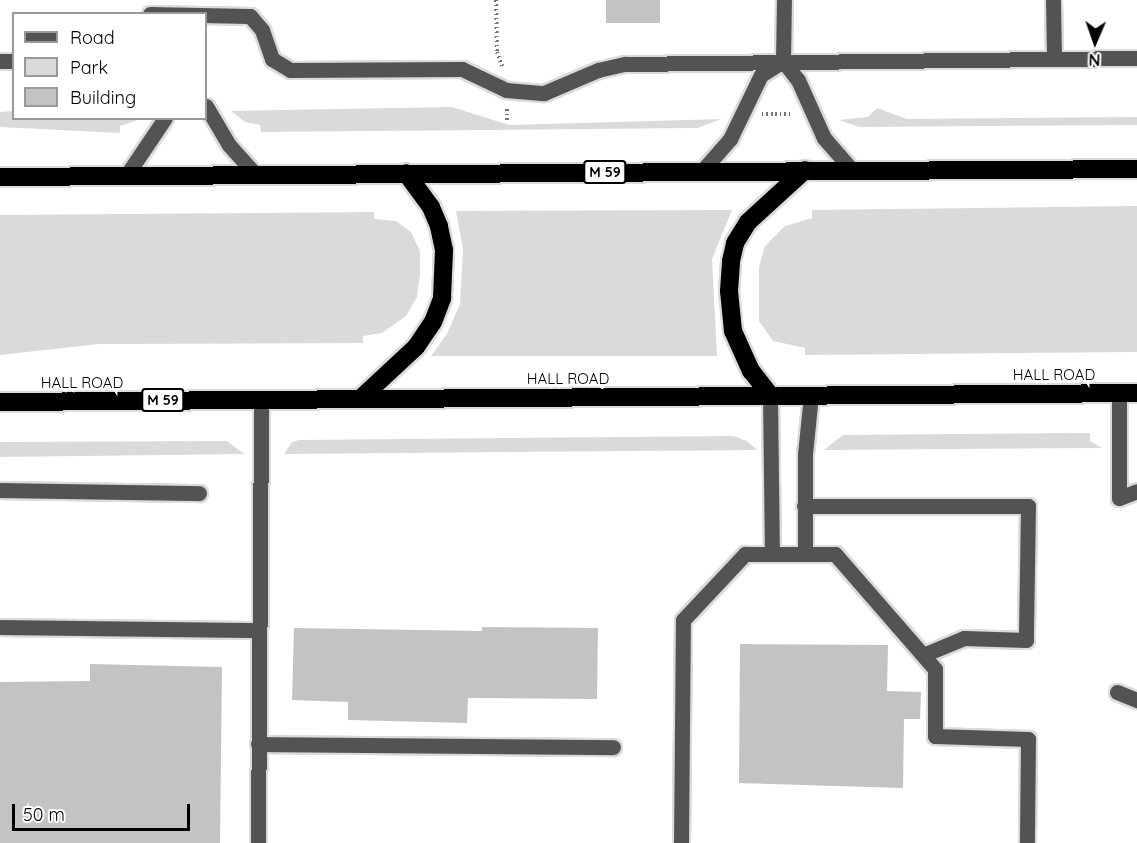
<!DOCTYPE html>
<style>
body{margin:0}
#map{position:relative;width:1137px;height:843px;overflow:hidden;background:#fff;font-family:Quicksand,sans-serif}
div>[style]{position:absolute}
.green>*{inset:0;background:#dadada}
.building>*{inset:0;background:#c3c3c3;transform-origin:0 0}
.path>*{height:4px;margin-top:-2px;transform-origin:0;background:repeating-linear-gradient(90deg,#757575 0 1.5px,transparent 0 4.5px)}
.roads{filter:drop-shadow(2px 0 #dbdbdb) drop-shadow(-2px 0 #dbdbdb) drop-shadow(0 2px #dbdbdb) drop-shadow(0 -2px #dbdbdb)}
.minor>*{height:15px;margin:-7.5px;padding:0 7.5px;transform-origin:7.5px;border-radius:7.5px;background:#535353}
.highway>*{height:18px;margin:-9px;padding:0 9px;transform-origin:9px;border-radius:9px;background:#000}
span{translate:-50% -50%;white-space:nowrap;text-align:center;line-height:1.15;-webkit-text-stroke:5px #fff;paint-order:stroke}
.shield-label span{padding:2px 4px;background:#fff;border:2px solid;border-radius:4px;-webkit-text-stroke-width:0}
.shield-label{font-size:14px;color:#000;font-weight:700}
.street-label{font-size:15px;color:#000}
.legend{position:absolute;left:12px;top:12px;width:195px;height:108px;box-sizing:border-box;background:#fff;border:2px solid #999;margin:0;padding:8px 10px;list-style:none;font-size:18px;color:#000}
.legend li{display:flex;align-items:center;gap:12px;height:30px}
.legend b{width:30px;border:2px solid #999}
.north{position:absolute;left:1065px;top:12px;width:60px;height:60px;-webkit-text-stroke:4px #fff;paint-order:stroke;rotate:182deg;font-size:16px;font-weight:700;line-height:24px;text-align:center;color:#000}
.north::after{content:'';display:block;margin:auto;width:21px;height:27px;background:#000;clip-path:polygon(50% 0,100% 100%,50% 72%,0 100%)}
.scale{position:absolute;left:12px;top:804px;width:178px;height:27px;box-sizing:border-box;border:3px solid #000;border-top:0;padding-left:8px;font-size:18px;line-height:21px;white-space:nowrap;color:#000;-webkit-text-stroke:4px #fff;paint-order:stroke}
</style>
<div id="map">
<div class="green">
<div style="clip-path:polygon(452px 107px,509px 125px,722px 119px,697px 128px,261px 132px,260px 125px,245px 122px,231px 111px)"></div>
<div style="clip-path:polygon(877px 108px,907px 119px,1137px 117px,1137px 125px,859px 127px,839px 120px,868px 117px)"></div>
<div style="clip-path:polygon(13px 111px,14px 118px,141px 119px,120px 126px,120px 133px,0 127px,0 112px)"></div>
<div style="clip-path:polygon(1137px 206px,1137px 352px,805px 355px,805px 348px,773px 341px,759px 321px,759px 267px,765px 246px,785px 226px,812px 218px,812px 210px)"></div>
<div style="clip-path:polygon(732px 210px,712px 259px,717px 356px,431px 356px,447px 334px,460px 304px,463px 249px,456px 211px)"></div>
<div style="clip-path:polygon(374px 212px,374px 219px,396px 221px,411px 232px,420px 251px,420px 275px,417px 297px,406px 316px,382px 333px,363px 336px,363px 343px,99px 344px,0 355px,0 215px)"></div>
<div style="clip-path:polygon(1090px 433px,1090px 441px,1102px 448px,824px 450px,843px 435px)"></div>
<div style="clip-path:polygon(733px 436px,747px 441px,757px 450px,284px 454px,292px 442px,299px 440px)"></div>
<div style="clip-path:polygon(227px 441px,244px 454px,0 457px,0 442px)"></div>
</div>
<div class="building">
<div style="left:606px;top:0;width:54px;height:23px"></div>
<div style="clip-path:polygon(482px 627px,598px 628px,597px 699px,468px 698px,467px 723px,348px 720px,348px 702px,292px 700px,294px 628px,482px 631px)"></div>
<div style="clip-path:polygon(740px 644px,888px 645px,887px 691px,921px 692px,920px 719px,904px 719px,903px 788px,739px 783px)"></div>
<div style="clip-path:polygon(90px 664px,222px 667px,220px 843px,0 843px,0 682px,90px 681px)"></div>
</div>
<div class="path">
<div style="left:496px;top:0;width:52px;rotate:88.9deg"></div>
<div style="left:497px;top:52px;width:15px;rotate:70deg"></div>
<div style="left:762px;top:114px;width:31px"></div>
<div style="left:507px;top:120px;width:11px;rotate:-90deg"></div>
</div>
<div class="roads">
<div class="minor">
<div style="left:1053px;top:0;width:59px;rotate:89deg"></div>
<div style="left:150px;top:14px;width:100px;rotate:1.1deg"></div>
<div style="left:250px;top:16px;width:18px;rotate:49deg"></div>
<div style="left:262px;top:30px;width:31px;rotate:71deg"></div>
<div style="left:272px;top:59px;width:21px;rotate:31deg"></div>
<div style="left:290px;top:70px;width:172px;rotate:-0.3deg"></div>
<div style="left:462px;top:69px;width:49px;rotate:25.5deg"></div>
<div style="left:506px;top:90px;width:38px;rotate:5deg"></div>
<div style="left:544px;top:93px;width:59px;rotate:-23.1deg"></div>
<div style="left:598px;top:70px;width:28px;rotate:-13deg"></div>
<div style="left:625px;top:64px;width:512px;rotate:-0.67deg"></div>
<div style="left:0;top:61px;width:14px"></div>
<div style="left:783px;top:61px;width:61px;rotate:-89.1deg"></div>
<div style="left:206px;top:106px;width:45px;rotate:59.5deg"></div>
<div style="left:229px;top:145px;width:39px;rotate:48deg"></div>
<div style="left:702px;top:171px;width:43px;rotate:-48.8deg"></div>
<div style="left:730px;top:139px;width:71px;rotate:-64.2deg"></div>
<div style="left:761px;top:75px;width:26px;rotate:-32deg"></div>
<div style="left:783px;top:61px;width:24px;rotate:52deg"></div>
<div style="left:798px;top:80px;width:64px;rotate:65.9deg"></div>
<div style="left:824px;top:138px;width:43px;rotate:48.8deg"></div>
<div style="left:126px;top:176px;width:70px;rotate:-56.1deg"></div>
<div style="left:1119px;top:393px;width:105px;rotate:90deg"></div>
<div style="left:1119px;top:498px;width:19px;rotate:-21deg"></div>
<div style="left:770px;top:395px;width:159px;rotate:89.3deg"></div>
<div style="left:0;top:490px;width:199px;rotate:0.9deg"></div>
<div style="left:804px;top:506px;width:224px"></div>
<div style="left:1028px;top:506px;width:134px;rotate:90.9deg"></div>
<div style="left:1026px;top:640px;width:62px;rotate:-178.2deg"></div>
<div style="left:964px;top:638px;width:44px;rotate:157.5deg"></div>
<div style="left:805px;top:554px;width:100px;rotate:-90deg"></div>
<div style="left:805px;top:454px;width:59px;rotate:-84.2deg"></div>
<div style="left:0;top:627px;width:259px;rotate:0.7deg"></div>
<div style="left:1117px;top:692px;width:22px;rotate:22deg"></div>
<div style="left:258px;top:744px;width:355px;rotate:0.5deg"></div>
<div style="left:258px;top:843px;width:443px;rotate:-89.6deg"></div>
<div style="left:681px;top:843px;width:223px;rotate:-89.5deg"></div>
<div style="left:683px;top:620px;width:91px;rotate:-46.8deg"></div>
<div style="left:745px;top:554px;width:90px"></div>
<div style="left:835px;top:554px;width:152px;rotate:49deg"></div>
<div style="left:935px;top:669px;width:67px;rotate:90deg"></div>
<div style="left:935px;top:736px;width:93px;rotate:1.8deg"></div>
<div style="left:1028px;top:739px;width:104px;rotate:90.6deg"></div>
</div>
<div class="highway">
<div style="left:0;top:177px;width:1137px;rotate:-0.4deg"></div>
<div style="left:770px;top:395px;width:31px;rotate:-128deg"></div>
<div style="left:751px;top:371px;width:44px;rotate:-114.2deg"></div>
<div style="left:733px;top:331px;width:40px;rotate:-95.7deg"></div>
<div style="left:729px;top:291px;width:30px;rotate:-86deg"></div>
<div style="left:731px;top:261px;width:18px;rotate:-77deg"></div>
<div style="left:735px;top:243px;width:25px;rotate:-58deg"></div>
<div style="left:748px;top:222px;width:77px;rotate:-42.4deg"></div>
<div style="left:360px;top:399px;width:76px;rotate:-42.9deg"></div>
<div style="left:416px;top:347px;width:30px;rotate:-56deg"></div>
<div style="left:433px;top:322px;width:26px;rotate:-69deg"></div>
<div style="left:442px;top:298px;width:48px;rotate:-87.6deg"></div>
<div style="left:444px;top:250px;width:25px;rotate:-102deg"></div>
<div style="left:439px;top:226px;width:21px;rotate:-113deg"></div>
<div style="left:431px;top:207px;width:42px;rotate:-126.3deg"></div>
<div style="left:0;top:402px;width:1137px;rotate:-0.45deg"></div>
</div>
</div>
<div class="shield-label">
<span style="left:605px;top:172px">M 59</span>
<span style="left:163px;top:400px">M 59</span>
</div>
<div class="street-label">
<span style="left:1054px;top:375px">HALL ROAD</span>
<span style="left:568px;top:379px">HALL ROAD</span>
<span style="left:82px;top:383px">HALL ROAD</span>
</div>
<ul class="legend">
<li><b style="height:8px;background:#535353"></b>Road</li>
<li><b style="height:16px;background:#dadada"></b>Park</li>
<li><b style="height:16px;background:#c3c3c3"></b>Building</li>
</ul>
<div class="north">N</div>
<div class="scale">50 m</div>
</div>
